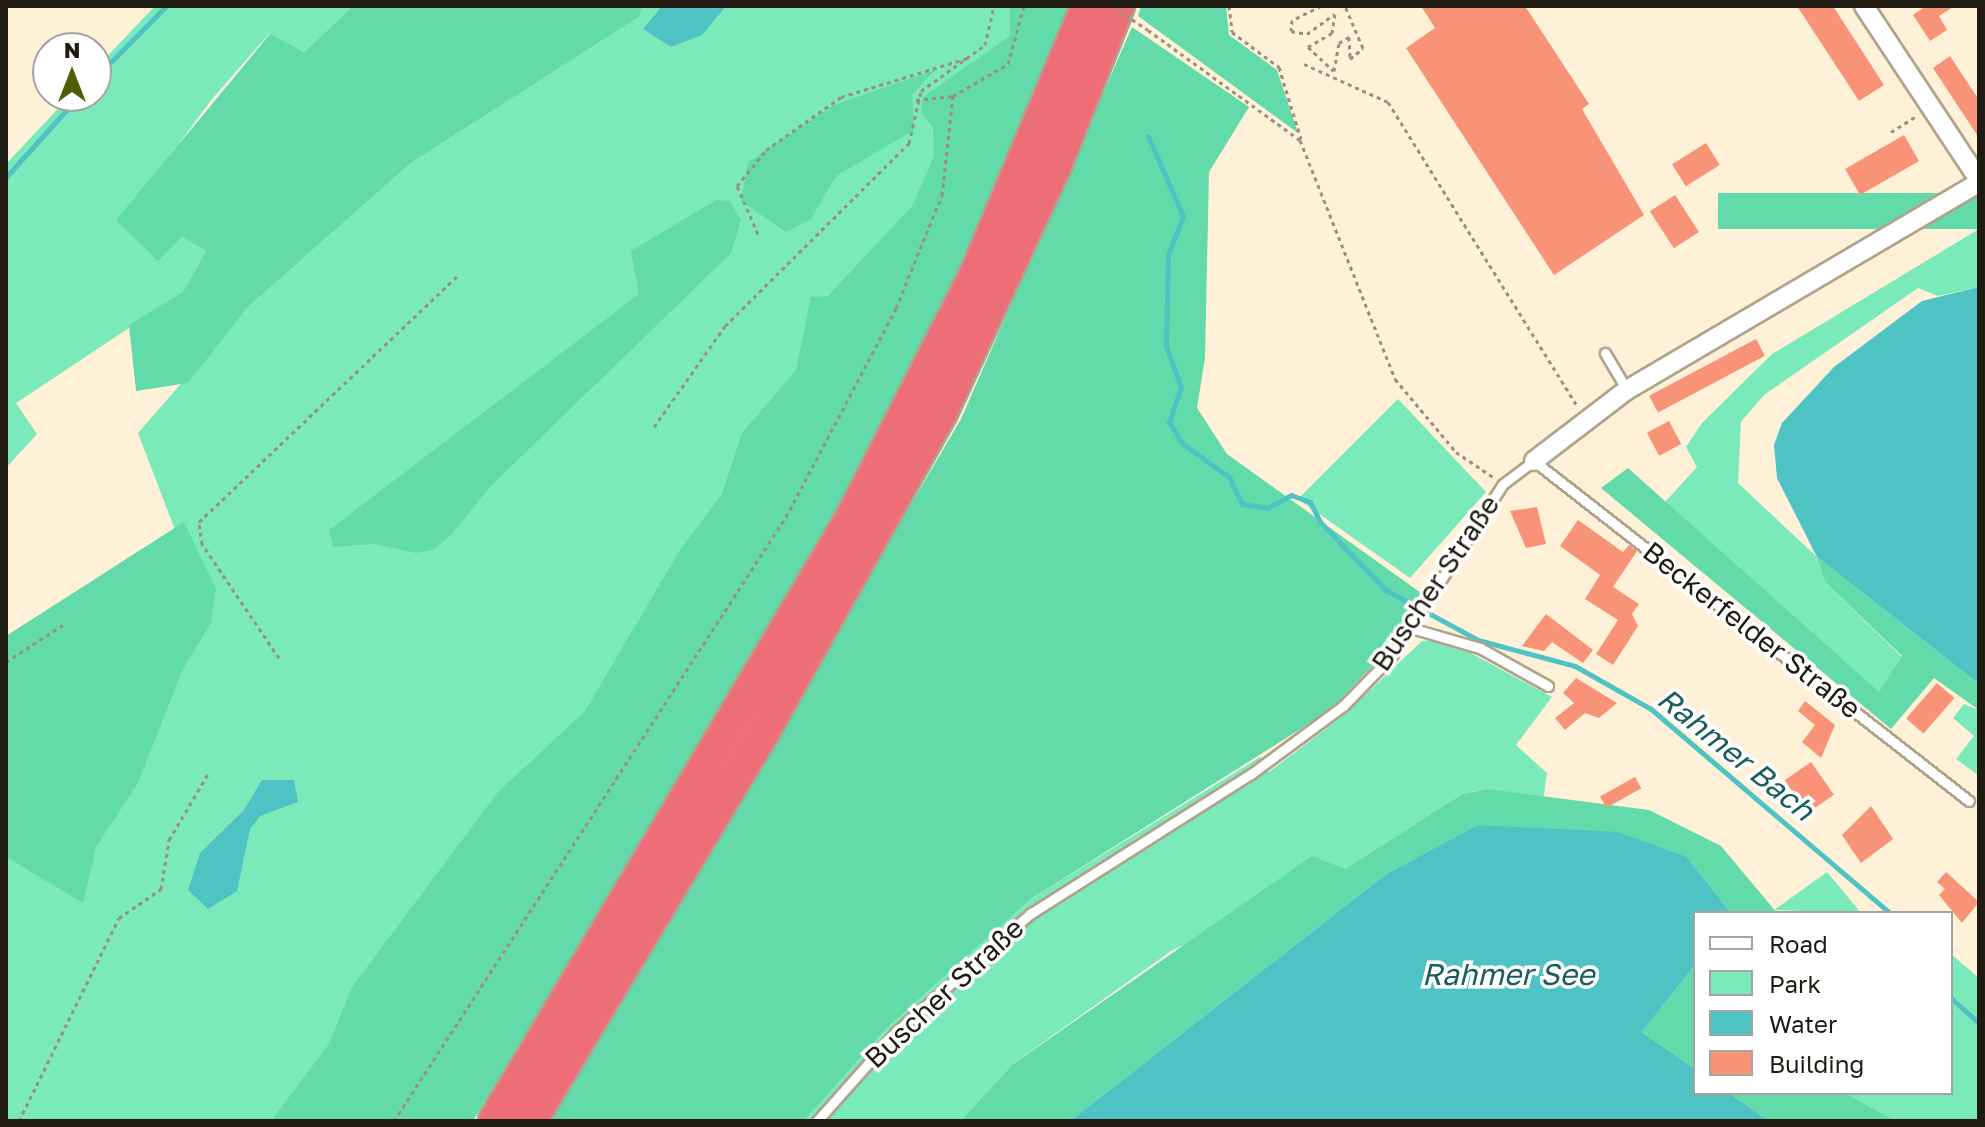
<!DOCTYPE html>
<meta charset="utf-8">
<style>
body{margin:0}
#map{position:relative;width:1985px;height:1127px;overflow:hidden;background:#fef1d8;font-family:"Golos Text",sans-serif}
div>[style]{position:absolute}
.green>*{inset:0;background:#7beabb}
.forest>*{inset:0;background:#63daa9;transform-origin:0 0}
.water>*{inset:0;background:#4fc3c4}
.stream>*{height:5px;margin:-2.5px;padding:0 2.5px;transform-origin:2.5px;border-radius:2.5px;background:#4fc3c4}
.building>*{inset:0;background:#f89377;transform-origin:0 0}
.path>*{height:3px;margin-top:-1.5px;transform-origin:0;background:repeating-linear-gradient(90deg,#99907e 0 4px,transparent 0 8px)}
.roads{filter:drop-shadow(2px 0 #b0a38c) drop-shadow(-2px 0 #b0a38c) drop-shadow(0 2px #b0a38c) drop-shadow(0 -2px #b0a38c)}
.service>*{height:9px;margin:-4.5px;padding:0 4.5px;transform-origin:4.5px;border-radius:4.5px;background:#fff}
.minor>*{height:18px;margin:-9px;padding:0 9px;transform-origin:9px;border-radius:9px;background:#fff}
.motorway>*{height:32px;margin:-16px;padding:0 16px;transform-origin:16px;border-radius:16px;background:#ee6e78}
.path-bridge>*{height:3px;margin-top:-1.5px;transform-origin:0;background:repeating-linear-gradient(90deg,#99907e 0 4px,transparent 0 8px)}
span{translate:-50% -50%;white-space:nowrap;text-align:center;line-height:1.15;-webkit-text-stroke:7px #fff;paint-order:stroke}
.street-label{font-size:28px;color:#201b12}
.water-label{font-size:30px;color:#1b5c5d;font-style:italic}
.frame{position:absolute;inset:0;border:8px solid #201b12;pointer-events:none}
.legend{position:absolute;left:1693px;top:911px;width:260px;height:184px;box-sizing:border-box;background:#fff;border:2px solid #a6a4a0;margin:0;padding:10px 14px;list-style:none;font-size:24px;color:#201b12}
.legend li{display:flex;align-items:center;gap:16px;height:40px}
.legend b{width:40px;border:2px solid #a6a4a0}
.north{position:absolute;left:32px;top:32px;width:80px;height:80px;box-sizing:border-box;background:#fff;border:2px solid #a6a4a0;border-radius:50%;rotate:0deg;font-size:22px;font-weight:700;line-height:32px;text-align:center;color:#201b12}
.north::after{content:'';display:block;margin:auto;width:28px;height:36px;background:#506004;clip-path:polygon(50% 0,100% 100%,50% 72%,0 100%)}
</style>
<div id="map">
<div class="green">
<div style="clip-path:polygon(155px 6px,353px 6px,304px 52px,269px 34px,212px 99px,153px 179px,182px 237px,206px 251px,183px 292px,16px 403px,37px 434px,6px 468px,6px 164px,70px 96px,96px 96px,96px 68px)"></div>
<div style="clip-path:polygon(643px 6px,1010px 6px,1010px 36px,933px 187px,381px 1121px,6px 1121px,6px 695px,193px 577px,138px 433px,247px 308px,411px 163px,639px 17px)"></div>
<div style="clip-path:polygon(1979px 229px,1979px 287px,1938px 296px,1918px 288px,1764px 395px,1741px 422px,1738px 483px,1817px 557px,1825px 582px,1902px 657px,1879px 693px,1665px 502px,1697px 467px,1686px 447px,1702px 423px,1772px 354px)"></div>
<div style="clip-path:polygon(1398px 399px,1486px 492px,1410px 578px,1298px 499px)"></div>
<div style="clip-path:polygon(1445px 639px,1552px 697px,1516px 745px,1547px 773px,1543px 801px,1488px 789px,1462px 794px,1345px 869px,1171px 951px,1013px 1064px,960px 1121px,804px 1121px,888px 1027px,1031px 899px,1260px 757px,1269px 772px,1344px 715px,1422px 641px)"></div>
<div style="clip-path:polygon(1964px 704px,1979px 710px,1979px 776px,1956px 759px,1974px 736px,1953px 718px)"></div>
<div style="clip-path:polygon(1827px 872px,1861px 913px,1774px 910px)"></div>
<div style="clip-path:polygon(1951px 954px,1979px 978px,1979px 1121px,1896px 1121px,1845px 1093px,1951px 1093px)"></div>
</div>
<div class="forest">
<div style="clip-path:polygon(353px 6px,643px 6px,639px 17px,411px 163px,247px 308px,188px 383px,136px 391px,129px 325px,183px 292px,206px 251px,182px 237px,158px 261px,116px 220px,270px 34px,304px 52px)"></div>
<div style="clip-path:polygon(1010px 6px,1071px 6px,960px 271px,838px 514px,473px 1121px,271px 1121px,329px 1044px,352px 987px,498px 792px,585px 711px,680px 550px,722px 494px,742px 433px,796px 370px,811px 297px,828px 296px,912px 206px,934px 156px,933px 127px,921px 113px,923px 97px,1010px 36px)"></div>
<div style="clip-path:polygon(1141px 6px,1226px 6px,1229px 35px,1277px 70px,1298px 133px,1138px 16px)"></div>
<div style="clip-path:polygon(1132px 27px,1249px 107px,1209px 172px,1205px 358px,1197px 408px,1227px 454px,1421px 593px,1381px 657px,1329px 711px,1031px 899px,888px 1027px,804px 1121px,549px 1121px,961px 419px)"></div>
<div style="clip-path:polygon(935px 70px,912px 95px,914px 130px,836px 176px,811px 219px,786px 232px,741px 201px,748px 162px,834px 105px)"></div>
<div style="left:1979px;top:193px;width:36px;height:261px;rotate:90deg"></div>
<div style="clip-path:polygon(716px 200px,730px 201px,741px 220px,731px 253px,489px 488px,452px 534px,433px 550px,416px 553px,374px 544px,333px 547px,329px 530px,639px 294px,631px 251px)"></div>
<div style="clip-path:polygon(1628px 468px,1879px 692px,1902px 656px,1825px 582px,1817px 557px,1979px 684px,1979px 710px,1934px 678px,1891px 729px,1601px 488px)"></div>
<div style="clip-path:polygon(184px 522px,216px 589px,211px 623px,183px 669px,138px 783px,96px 847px,83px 903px,6px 857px,6px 636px)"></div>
<div style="clip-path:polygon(1488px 789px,1649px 810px,1721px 846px,1777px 913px,1731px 913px,1687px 857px,1477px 825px,1386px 874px,1070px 1121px,960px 1121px,1013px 1064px,1312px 856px,1345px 869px,1462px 794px)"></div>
<div style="clip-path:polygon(1695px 965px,1695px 1069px,1642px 1032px)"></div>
<div style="clip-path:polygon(1729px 1093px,1845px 1093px,1896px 1121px,1769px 1121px)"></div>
</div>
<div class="water">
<div style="clip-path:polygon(662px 6px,726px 6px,702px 35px,671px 47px,643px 29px)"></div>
<div style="clip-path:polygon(1979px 287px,1979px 684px,1817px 557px,1777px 478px,1774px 445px,1782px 423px,1834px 367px,1922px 301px)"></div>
<div style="clip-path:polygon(262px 780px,294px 780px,298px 802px,260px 816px,250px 829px,237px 891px,208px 909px,188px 890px,200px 853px,244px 810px)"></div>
<div style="clip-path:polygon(1477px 825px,1618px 832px,1687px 857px,1731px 913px,1695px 913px,1695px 965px,1642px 1032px,1695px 1069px,1695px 1093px,1729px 1093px,1769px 1121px,1070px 1121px,1386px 874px)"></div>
</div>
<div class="stream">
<div style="left:96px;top:77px;width:100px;rotate:-45.4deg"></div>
<div style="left:1148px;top:136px;width:87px;rotate:66.4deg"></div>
<div style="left:1183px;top:216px;width:42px;rotate:111deg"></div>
<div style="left:1168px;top:255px;width:91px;rotate:91.3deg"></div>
<div style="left:1166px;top:346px;width:44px;rotate:69.9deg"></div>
<div style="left:1181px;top:387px;width:37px;rotate:109deg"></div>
<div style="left:1169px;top:422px;width:26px;rotate:58deg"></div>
<div style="left:1183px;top:444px;width:57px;rotate:35.7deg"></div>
<div style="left:1229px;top:477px;width:30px;rotate:64deg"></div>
<div style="left:1242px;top:504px;width:25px;rotate:9deg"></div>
<div style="left:1267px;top:508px;width:27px;rotate:-28deg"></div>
<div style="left:1291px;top:495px;width:20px;rotate:20deg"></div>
<div style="left:1310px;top:502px;width:22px;rotate:63deg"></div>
<div style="left:1320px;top:522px;width:95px;rotate:45.9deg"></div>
<div style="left:1386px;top:590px;width:105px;rotate:28.5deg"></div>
<div style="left:1478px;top:640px;width:100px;rotate:15deg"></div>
<div style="left:1575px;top:666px;width:87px;rotate:29.5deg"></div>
<div style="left:1651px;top:709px;width:314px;rotate:40.5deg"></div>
<div style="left:6px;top:177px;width:109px;rotate:-48deg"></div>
<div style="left:1951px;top:998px;width:38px;rotate:42deg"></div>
</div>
<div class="building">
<div style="clip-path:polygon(1421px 6px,1525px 6px,1589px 104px,1582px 109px,1644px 215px,1554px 275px,1406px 48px,1435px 28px)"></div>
<div style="clip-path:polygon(1797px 6px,1833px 6px,1884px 85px,1859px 101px)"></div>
<div style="clip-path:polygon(1926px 6px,1955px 6px,1939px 16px,1947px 30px,1930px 41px,1913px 15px)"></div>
<div style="clip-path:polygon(1950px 56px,1979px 100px,1979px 138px,1933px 68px)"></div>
<div style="left:1904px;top:135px;width:30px;height:68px;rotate:60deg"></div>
<div style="left:1706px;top:143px;width:26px;height:40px;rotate:58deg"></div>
<div style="left:1675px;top:195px;width:44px;height:30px;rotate:57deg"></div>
<div style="left:1756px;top:339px;width:19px;height:121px;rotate:62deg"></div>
<div style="left:1669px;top:421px;width:26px;height:25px;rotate:62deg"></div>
<div style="clip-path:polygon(1537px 507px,1546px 544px,1526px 548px,1510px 511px)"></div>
<div style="clip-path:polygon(1578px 520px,1623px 552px,1629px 545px,1637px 551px,1613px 587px,1639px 604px,1632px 614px,1638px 626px,1613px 665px,1596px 654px,1618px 620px,1585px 599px,1600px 575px,1560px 546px)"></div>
<div style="clip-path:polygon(1546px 614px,1593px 650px,1583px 663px,1552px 642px,1544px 651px,1522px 646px)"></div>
<div style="clip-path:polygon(1576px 678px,1617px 703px,1599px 718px,1585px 713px,1565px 730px,1555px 718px,1574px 703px,1563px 693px)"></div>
<div style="left:1937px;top:683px;width:23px;height:47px;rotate:41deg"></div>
<div style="clip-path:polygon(1805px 701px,1835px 725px,1821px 758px,1802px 742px,1815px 725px,1798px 711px)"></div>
<div style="left:1811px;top:762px;width:40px;height:32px;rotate:55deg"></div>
<div style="left:1635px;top:777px;width:13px;height:40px;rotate:61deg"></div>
<div style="clip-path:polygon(1871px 806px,1893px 839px,1861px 863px,1842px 835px)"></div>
<div style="clip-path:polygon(1946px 872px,1979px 902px,1962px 923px,1939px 895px,1945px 889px,1937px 882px)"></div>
</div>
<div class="path">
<div style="left:1229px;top:6px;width:26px;rotate:83deg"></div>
<div style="left:1232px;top:32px;width:59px;rotate:36.7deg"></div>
<div style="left:1279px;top:67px;width:75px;rotate:73deg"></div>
<div style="left:1278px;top:6px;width:18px"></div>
<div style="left:1321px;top:6px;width:32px;rotate:154deg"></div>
<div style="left:1292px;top:20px;width:11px;rotate:95deg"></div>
<div style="left:1291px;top:31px;width:16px;rotate:11deg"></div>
<div style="left:1307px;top:34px;width:34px;rotate:-36deg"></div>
<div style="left:1335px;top:14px;width:19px;rotate:99deg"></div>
<div style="left:1332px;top:33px;width:28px;rotate:150deg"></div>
<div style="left:1308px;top:47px;width:35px;rotate:43deg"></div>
<div style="left:1334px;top:71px;width:28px;rotate:-80deg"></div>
<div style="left:1339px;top:43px;width:12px;rotate:-31deg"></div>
<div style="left:1349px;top:37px;width:22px;rotate:87deg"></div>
<div style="left:1350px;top:59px;width:17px;rotate:-40deg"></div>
<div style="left:1363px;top:48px;width:46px;rotate:-113.2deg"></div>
<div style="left:1148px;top:30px;width:188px;rotate:35.9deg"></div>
<div style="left:1300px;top:140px;width:257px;rotate:68.3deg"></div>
<div style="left:1395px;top:379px;width:95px;rotate:50.1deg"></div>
<div style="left:1456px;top:452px;width:45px;rotate:34deg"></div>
<div style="left:1304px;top:64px;width:92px;rotate:24.3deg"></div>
<div style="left:1388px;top:102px;width:359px;rotate:58.1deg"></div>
<div style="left:916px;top:100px;width:37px;rotate:-6deg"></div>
<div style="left:953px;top:96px;width:64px;rotate:-30.2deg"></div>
<div style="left:1008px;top:64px;width:60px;rotate:-74.6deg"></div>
<div style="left:1891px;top:132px;width:31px;rotate:-32deg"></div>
<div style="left:758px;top:234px;width:52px;rotate:-113.6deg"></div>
<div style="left:737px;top:186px;width:46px;rotate:-51.1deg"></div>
<div style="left:766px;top:150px;width:92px;rotate:-35.2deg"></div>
<div style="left:841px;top:97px;width:136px;rotate:-17.1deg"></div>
<div style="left:654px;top:427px;width:123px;rotate:-54.9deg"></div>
<div style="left:725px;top:326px;width:260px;rotate:-44.8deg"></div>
<div style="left:909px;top:143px;width:53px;rotate:-77deg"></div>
<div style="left:921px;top:91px;width:79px;rotate:-35.7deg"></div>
<div style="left:985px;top:45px;width:40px;rotate:-77deg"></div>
<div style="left:279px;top:658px;width:138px;rotate:-124deg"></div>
<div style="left:202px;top:544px;width:22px;rotate:-98deg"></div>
<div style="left:199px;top:522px;width:356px;rotate:-43.6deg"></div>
<div style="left:6px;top:662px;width:69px;rotate:-33.2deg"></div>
<div style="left:19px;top:1121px;width:226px;rotate:-63.8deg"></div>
<div style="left:119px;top:918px;width:51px;rotate:-34.6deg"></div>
<div style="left:161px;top:889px;width:50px;rotate:-80.7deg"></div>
<div style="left:169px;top:840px;width:77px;rotate:-59.4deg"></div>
<div style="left:394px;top:1121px;width:720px;rotate:-57.02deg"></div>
<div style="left:786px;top:517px;width:236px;rotate:-62.2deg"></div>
<div style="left:896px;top:308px;width:122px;rotate:-67.8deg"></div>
<div style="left:942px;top:195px;width:100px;rotate:-83.7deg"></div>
</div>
<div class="roads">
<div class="service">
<div style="left:1605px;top:353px;width:43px;rotate:59.3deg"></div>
<div style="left:1411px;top:628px;width:72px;rotate:16.2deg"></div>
<div style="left:1480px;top:648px;width:78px;rotate:29.2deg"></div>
<div style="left:817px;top:1121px;width:119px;rotate:-48.4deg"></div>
<div style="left:896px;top:1032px;width:179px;rotate:-41.4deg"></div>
<div style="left:1030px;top:914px;width:262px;rotate:-32.4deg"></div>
<div style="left:1251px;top:774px;width:114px;rotate:-36.5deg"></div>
<div style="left:1343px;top:706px;width:69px;rotate:-45.6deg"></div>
<div style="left:1391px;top:657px;width:206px;rotate:-57.1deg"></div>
<div style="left:1503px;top:484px;width:39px;rotate:-37deg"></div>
<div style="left:1534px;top:461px;width:552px;rotate:38.01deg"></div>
</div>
<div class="minor">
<div style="left:1864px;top:6px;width:209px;rotate:56.5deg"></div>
<div style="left:1534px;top:461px;width:117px;rotate:-37.4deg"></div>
<div style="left:1627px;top:390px;width:408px;rotate:-30.5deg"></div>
</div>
<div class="motorway">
<div style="left:495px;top:1121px;width:701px;rotate:-59.37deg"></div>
<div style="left:852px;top:518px;width:271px;rotate:-63deg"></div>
<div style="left:975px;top:277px;width:294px;rotate:-67.4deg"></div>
<div style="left:530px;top:1121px;width:445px;rotate:-59.1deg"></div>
<div style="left:759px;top:739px;width:374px;rotate:-60.9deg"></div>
<div style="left:941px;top:412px;width:274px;rotate:-65.2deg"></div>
<div style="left:1056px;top:163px;width:169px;rotate:-68.5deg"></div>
</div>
</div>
<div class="path-bridge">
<div style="left:1112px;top:6px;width:43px;rotate:33.7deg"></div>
</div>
<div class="street-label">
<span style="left:1435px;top:583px;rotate:-56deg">Buscher Straße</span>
<span style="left:1752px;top:630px;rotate:38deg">Beckerfelder Straße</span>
<span style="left:944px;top:993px;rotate:-43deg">Buscher Straße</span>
</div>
<div class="water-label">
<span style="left:1736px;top:754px;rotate:39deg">Rahmer Bach</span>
<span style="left:1508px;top:974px">Rahmer See</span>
</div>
<div class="frame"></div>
<ul class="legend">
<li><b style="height:10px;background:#fff"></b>Road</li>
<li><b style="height:22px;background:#7beabb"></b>Park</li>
<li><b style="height:22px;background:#4fc3c4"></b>Water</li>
<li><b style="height:22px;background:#f89377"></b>Building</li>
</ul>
<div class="north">N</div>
</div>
